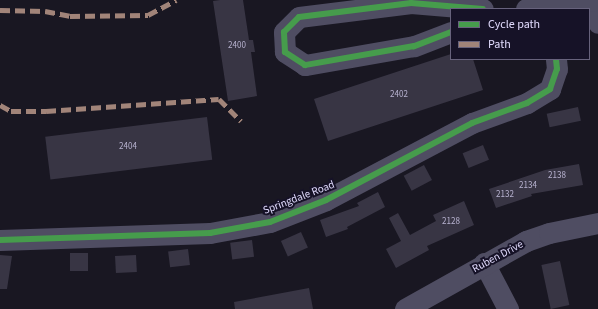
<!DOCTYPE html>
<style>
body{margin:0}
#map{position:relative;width:598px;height:309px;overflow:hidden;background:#191722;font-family:"Source Sans 3",sans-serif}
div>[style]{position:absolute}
.building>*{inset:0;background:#383544;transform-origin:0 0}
.minor>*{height:21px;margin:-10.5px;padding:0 10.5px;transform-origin:10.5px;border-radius:10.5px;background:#4f4d62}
.quiet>*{height:5px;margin-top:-2.5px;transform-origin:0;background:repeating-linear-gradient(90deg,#a18479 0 10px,transparent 0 15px)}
.cycleway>*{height:6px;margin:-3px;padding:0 3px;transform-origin:3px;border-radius:3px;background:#469c4c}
span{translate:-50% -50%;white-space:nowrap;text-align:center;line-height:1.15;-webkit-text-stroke:4px #161227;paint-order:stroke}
.number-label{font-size:9px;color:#b6b1ce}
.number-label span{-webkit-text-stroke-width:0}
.street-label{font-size:11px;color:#e0dafc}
.legend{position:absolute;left:450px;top:8px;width:140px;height:52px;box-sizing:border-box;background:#161227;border:1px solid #67627c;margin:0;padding:5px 7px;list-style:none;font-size:12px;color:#e0dafc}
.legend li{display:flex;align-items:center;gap:8px;height:20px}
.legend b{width:20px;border:1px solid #67627c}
</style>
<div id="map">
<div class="building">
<div style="clip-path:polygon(220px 0,243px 0,249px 40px,253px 40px,255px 52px,251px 52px,257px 96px,228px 101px,213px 1px)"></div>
<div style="clip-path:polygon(451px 54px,451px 59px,473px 59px,483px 90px,328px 141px,314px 99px)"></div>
<div style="left:578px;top:107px;width:14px;height:32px;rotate:78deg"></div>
<div style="left:207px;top:117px;width:43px;height:163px;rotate:83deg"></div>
<div style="left:483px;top:145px;width:16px;height:22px;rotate:68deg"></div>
<div style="clip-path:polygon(579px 164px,583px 185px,531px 194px,532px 196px,496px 208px,489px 189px,545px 170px)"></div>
<div style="left:424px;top:165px;width:17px;height:23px;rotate:62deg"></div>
<div style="clip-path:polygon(378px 192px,385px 207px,347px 227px,348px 229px,326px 237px,320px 220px,359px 206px,357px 203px)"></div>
<div style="clip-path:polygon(464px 201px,474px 225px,427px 246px,429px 250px,396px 268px,386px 249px,401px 241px,389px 218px,398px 213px,410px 235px,436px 221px,433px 215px)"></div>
<div style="left:301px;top:232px;width:17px;height:22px;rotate:66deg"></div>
<div style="left:252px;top:240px;width:17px;height:22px;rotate:83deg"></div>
<div style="left:188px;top:249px;width:16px;height:20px;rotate:83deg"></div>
<div style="left:88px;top:253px;width:18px;height:18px;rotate:90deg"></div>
<div style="clip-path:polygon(0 255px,12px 256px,7px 289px,0 289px)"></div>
<div style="left:136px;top:255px;width:17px;height:21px;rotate:87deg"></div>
<div style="left:560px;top:261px;width:45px;height:19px;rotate:78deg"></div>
<div style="clip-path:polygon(309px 288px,313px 309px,235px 309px,234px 302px)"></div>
</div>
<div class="minor">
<div style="left:595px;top:0;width:23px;rotate:83deg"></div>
<div style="left:526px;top:9px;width:69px;rotate:-7.5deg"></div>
<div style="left:451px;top:32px;width:40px;rotate:159deg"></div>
<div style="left:414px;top:46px;width:111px;rotate:170.1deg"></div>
<div style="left:305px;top:65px;width:24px;rotate:-147deg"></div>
<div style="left:285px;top:52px;width:20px;rotate:-93deg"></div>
<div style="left:284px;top:32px;width:21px;rotate:-45deg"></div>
<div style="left:299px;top:17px;width:113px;rotate:-7.1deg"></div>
<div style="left:411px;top:3px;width:72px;rotate:4.8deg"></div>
<div style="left:0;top:240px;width:210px;rotate:-1.9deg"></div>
<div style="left:210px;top:233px;width:61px;rotate:-10.4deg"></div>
<div style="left:270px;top:222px;width:60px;rotate:-21.4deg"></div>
<div style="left:326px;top:200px;width:165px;rotate:-27.8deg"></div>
<div style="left:472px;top:123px;width:59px;rotate:-20deg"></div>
<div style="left:527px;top:103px;width:27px;rotate:-31deg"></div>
<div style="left:550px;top:89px;width:21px;rotate:-71deg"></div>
<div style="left:557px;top:69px;width:10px;rotate:-96deg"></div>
<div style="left:484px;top:263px;width:52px;rotate:62.4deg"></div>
<div style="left:405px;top:309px;width:139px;rotate:-29.3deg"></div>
<div style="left:526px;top:241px;width:24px;rotate:-19deg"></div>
<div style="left:549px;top:233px;width:50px;rotate:-11.5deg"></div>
</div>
<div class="quiet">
<div style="left:0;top:10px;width:45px;rotate:1.3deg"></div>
<div style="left:45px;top:11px;width:25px;rotate:11deg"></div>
<div style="left:70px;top:16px;width:78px;rotate:-0.7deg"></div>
<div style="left:148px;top:15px;width:32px;rotate:-28deg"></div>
<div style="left:0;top:105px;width:13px;rotate:29deg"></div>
<div style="left:11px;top:111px;width:35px"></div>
<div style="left:46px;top:111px;width:173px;rotate:-4deg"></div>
<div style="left:219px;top:99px;width:31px;rotate:45deg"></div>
</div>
<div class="cycleway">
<div style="left:451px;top:32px;width:40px;rotate:159deg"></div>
<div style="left:414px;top:46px;width:111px;rotate:170.1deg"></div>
<div style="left:305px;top:65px;width:24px;rotate:-147deg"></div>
<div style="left:285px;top:52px;width:20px;rotate:-93deg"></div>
<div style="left:284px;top:32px;width:21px;rotate:-45deg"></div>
<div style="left:299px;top:17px;width:113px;rotate:-7.1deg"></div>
<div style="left:411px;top:3px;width:72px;rotate:4.8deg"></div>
<div style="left:0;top:240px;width:210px;rotate:-1.9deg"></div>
<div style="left:210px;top:233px;width:61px;rotate:-10.4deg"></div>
<div style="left:270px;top:222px;width:60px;rotate:-21.4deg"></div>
<div style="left:326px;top:200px;width:165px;rotate:-27.8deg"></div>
<div style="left:472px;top:123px;width:59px;rotate:-20deg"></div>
<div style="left:527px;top:103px;width:27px;rotate:-31deg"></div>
<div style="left:550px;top:89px;width:21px;rotate:-71deg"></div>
<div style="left:557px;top:69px;width:10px;rotate:-96deg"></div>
</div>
<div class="number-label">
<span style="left:237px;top:46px">2400</span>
<span style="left:399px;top:95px">2402</span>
<span style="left:128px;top:147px">2404</span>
<span style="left:557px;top:176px">2138</span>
<span style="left:528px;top:186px">2134</span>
<span style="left:505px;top:195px">2132</span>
<span style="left:451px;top:222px">2128</span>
</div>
<div class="street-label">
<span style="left:299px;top:198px;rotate:-21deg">Springdale Road</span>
<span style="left:498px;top:257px;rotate:-28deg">Ruben Drive</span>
</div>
<ul class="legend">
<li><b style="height:5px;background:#469c4c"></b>Cycle path</li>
<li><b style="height:5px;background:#a18479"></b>Path</li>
</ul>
</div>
